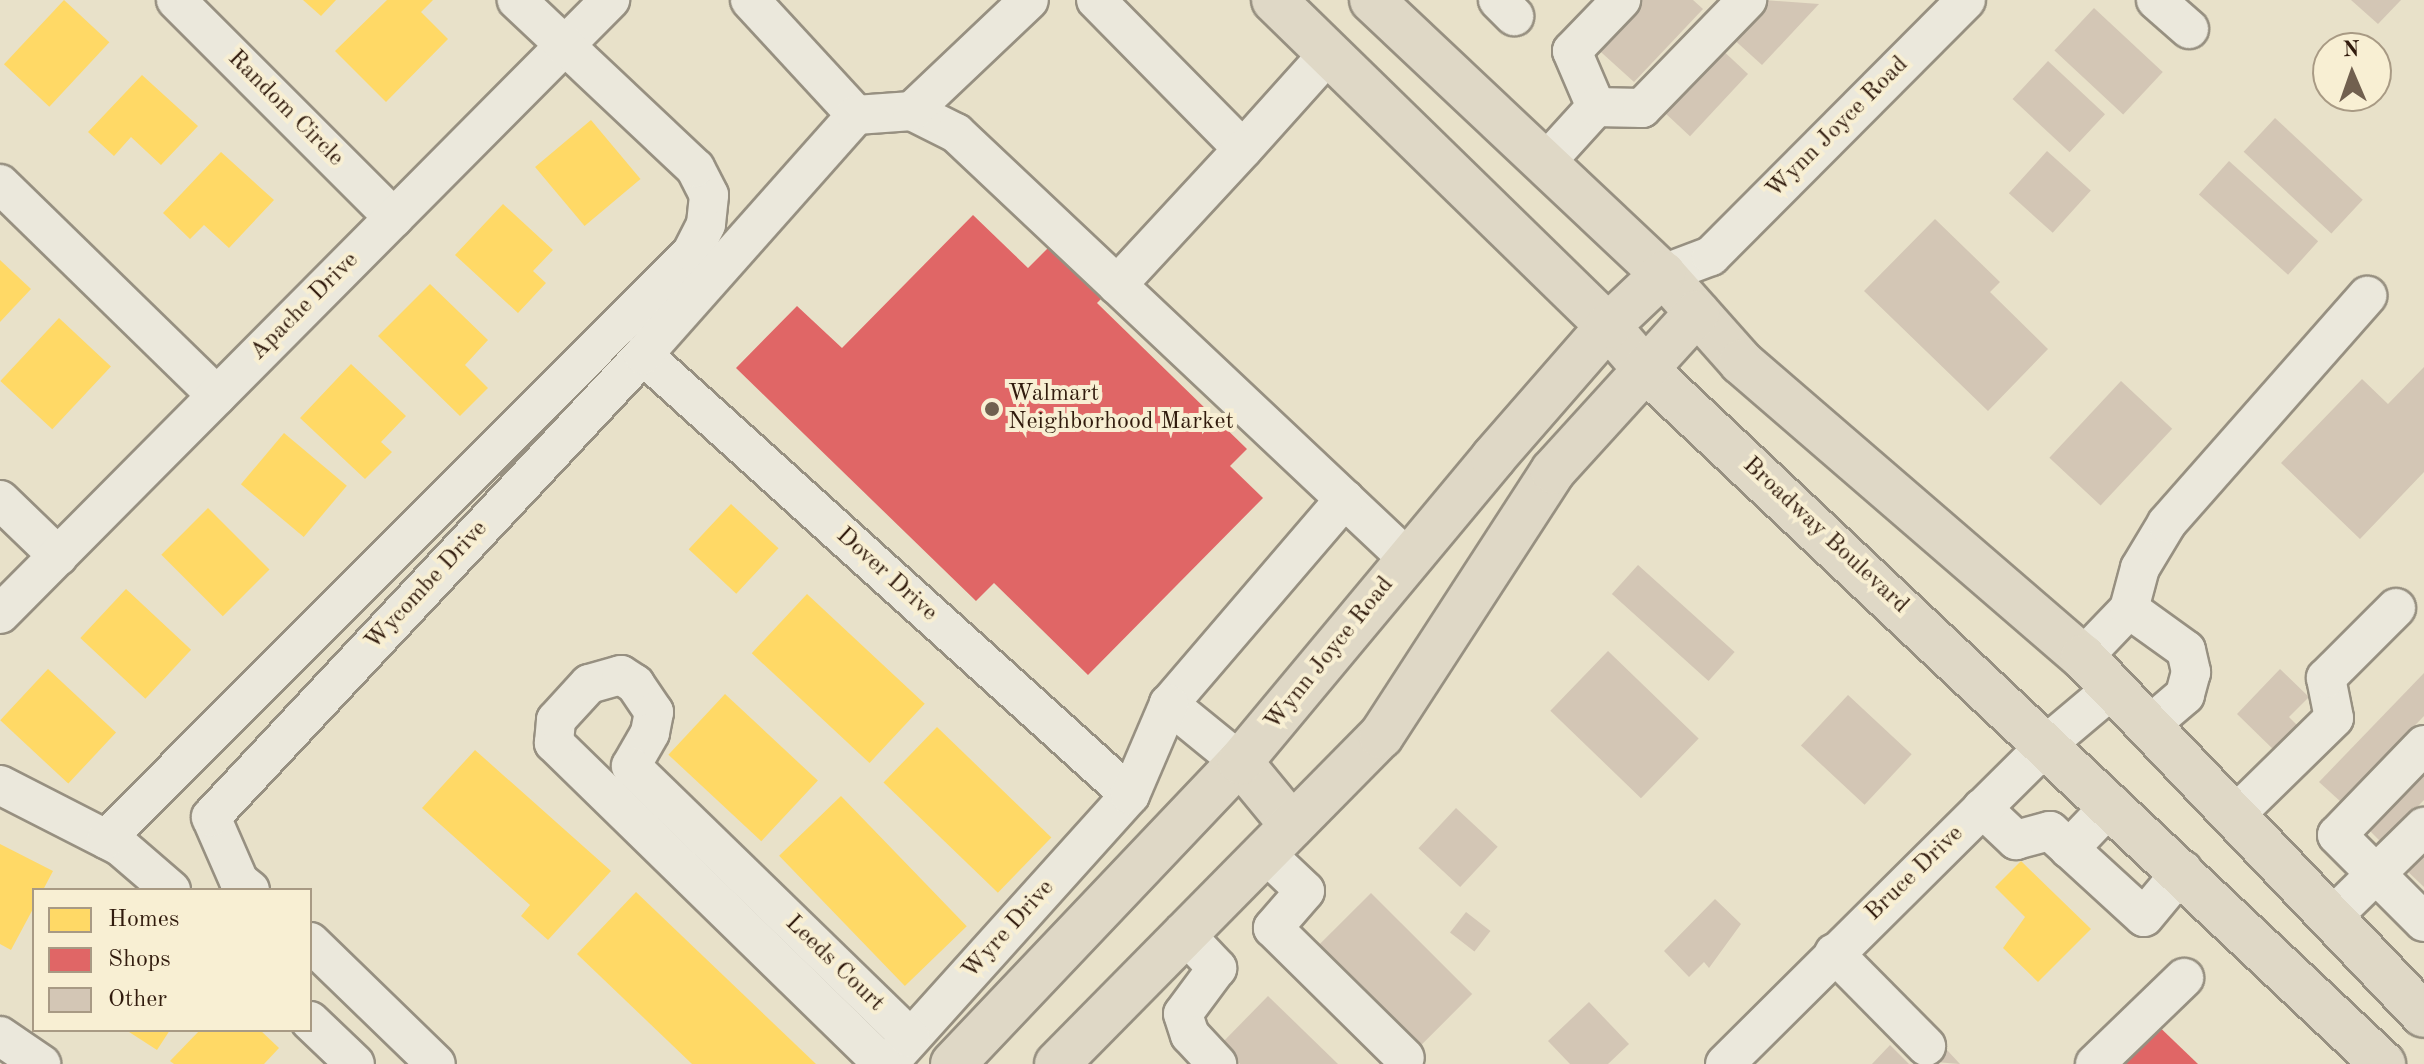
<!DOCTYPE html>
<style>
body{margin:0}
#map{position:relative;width:2424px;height:1064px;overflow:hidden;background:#e8e1c9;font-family:"Old Standard TT",serif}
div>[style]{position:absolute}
.homes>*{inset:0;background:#ffd966;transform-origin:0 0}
.shops>*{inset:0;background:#e06666}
.building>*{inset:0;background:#d3c6b5;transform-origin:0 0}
.roads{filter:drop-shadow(2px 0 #979081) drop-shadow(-2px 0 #979081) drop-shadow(0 2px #979081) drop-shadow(0 -2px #979081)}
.minor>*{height:38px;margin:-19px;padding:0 19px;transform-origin:19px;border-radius:19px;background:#ebe8dc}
.major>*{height:44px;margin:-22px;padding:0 22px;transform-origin:22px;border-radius:22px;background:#dfd8c6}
.dots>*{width:22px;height:22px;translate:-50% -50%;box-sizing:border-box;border:4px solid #f8efd3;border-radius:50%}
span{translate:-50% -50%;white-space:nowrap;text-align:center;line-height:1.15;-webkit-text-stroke:8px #f8efd3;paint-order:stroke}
.street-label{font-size:24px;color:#311b0d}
.poi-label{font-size:24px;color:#311b0d}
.left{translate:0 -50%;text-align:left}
.legend{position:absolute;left:32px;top:888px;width:280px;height:144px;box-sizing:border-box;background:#f8efd3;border:2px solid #a89a84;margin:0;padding:10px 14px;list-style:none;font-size:24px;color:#311b0d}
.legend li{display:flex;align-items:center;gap:16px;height:40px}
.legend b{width:40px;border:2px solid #a89a84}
.north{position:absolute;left:2312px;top:32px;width:80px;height:80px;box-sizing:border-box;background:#f8efd3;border:2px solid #a89a84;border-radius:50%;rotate:358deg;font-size:22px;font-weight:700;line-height:32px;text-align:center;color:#311b0d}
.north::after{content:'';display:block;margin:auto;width:28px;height:36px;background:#71604f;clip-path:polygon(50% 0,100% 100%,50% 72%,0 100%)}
</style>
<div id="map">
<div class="homes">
<div style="left:64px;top:0;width:62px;height:88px;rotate:43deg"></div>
<div style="clip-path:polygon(303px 0,336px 0,321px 16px)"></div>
<div style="clip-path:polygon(387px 0,433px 0,421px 12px,448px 39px,386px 102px,335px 51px)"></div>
<div style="clip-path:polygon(142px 75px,198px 126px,161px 165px,131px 137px,114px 156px,88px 132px)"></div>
<div style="left:591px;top:120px;width:77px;height:73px;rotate:50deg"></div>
<div style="clip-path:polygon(221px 152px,274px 200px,229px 248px,204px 225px,190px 239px,163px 213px)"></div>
<div style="clip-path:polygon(503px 204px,553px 250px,533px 271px,546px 283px,518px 313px,455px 255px)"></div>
<div style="clip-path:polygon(0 260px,31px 289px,0 322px)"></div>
<div style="clip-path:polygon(430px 284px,488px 340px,465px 365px,488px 388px,460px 416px,378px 336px)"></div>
<div style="left:59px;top:318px;width:71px;height:86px;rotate:43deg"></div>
<div style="clip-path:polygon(351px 364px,406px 416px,381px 442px,392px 452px,365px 479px,300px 418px)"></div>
<div style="left:284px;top:433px;width:82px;height:67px;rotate:40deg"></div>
<div style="left:731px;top:504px;width:65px;height:62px;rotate:43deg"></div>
<div style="left:208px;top:508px;width:87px;height:66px;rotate:45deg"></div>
<div style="left:126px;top:589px;width:89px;height:67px;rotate:43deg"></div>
<div style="left:807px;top:594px;width:161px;height:81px;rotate:43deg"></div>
<div style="left:48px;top:669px;width:93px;height:70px;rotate:43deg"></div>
<div style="left:725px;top:694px;width:127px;height:83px;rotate:43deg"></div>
<div style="left:937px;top:727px;width:159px;height:77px;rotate:44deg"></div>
<div style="clip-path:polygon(475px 750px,611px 871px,548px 940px,521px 916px,530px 905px,422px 808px)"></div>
<div style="left:841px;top:796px;width:181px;height:86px;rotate:46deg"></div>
<div style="clip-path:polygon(0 844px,53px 871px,43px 890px,34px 890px,34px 907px,11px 950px,0 944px)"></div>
<div style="clip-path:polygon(2021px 861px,2091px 929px,2038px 982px,2003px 948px,2025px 917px,1995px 887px)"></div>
<div style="clip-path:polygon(636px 892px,816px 1064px,692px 1064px,577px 954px)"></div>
<div style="clip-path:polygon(126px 1030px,170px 1030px,157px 1050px)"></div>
<div style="clip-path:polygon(200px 1030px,260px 1030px,279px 1048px,264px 1064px,174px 1064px,170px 1061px)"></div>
</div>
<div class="shops">
<div style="clip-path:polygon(973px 215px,1028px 268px,1048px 248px,1101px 299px,1097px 303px,1247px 449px,1230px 466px,1263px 498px,1088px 675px,994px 583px,976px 601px,736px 368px,797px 306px,842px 348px)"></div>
<div style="clip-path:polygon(2149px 1017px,2198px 1064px,2102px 1064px)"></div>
</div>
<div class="building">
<div style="clip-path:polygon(1633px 0,1693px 0,1703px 9px,1634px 82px,1592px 44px)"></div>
<div style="clip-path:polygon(1764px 0,1819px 4px,1762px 65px,1730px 36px)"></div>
<div style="clip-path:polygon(2351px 0,2401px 0,2378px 24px)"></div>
<div style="left:2094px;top:8px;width:94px;height:58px;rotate:43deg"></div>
<div style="left:1718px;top:46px;width:41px;height:85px;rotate:43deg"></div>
<div style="left:2048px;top:61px;width:78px;height:52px;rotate:43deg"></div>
<div style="left:2275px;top:118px;width:120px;height:46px;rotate:43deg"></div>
<div style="left:2047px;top:151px;width:59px;height:57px;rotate:42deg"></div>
<div style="left:2229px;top:161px;width:120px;height:45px;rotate:42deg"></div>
<div style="clip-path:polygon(1935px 219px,2000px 282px,1990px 292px,2048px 349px,1988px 411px,1864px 291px)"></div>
<div style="clip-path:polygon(2424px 367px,2424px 472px,2360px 539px,2281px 463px,2362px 379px,2388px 404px)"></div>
<div style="left:2121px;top:381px;width:70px;height:105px;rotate:43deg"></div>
<div style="left:1638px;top:565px;width:130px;height:39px;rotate:42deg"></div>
<div style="left:1608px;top:651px;width:126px;height:83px;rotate:44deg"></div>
<div style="clip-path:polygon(2280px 669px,2309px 697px,2289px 717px,2302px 730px,2278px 754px,2237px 714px)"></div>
<div style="clip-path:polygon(2424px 673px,2424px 716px,2341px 802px,2319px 782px)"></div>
<div style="left:1848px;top:695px;width:87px;height:69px;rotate:43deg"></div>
<div style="clip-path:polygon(2424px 758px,2424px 800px,2382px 843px,2361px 822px)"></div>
<div style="left:1456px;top:808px;width:57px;height:55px;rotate:43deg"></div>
<div style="clip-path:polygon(2424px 846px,2424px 887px,2403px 867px)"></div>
<div style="left:1371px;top:893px;width:143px;height:73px;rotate:45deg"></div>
<div style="clip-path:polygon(1715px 899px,1741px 924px,1709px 968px,1704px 962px,1689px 977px,1664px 951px)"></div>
<div style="left:1466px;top:912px;width:31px;height:26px;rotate:38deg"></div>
<div style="clip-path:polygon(1268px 996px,1338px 1064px,1240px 1064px,1220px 1045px)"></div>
<div style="clip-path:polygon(1589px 1002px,1629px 1044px,1608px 1064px,1570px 1064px,1548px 1041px)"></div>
<div style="clip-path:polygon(1890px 1045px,1909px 1064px,1872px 1064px)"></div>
<div style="clip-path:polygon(1947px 1050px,1960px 1064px,1935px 1062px)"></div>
</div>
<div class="roads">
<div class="minor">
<div style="left:176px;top:0;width:308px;rotate:45deg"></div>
<div style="left:750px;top:0;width:156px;rotate:47.3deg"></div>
<div style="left:1096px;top:0;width:209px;rotate:45.4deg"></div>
<div style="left:1243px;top:149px;width:129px;rotate:-48.1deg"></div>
<div style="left:1498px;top:0;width:23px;rotate:45deg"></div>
<div style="left:2156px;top:0;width:44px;rotate:41.3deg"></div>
<div style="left:1596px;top:107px;width:61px;rotate:-113.2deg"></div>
<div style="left:1572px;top:51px;width:71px;rotate:-46.1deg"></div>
<div style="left:912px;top:111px;width:49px;rotate:26.6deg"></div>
<div style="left:956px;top:133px;width:620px;rotate:43.3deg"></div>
<div style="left:1545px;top:163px;width:76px;rotate:-47.7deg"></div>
<div style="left:1596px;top:107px;width:46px;rotate:1.2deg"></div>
<div style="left:1642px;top:108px;width:151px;rotate:-45.8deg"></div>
<div style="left:0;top:184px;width:303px;rotate:44.3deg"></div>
<div style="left:1663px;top:274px;width:51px;rotate:-20.6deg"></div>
<div style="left:1711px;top:256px;width:361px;rotate:-45.1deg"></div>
<div style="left:1117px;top:285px;width:185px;rotate:-47.2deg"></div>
<div style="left:643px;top:355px;width:656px;rotate:42.1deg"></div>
<div style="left:0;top:500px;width:81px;rotate:44deg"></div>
<div style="left:2129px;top:609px;width:42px;rotate:-75deg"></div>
<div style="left:2140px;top:568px;width:52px;rotate:-59deg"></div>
<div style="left:2167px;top:523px;width:303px;rotate:-48.6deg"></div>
<div style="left:0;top:614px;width:866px;rotate:-45.19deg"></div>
<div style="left:2083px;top:657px;width:66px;rotate:-46.2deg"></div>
<div style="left:2129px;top:609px;width:70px;rotate:35.7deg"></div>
<div style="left:2186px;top:650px;width:23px;rotate:77deg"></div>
<div style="left:2191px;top:672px;width:24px;rotate:105deg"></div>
<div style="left:2185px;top:695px;width:45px;rotate:139.5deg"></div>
<div style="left:2424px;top:745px;width:125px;rotate:134deg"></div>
<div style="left:2337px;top:835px;width:123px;rotate:45deg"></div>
<div style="left:1240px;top:762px;width:92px;rotate:-140.8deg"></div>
<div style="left:1169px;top:704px;width:270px;rotate:-49.4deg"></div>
<div style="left:0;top:785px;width:136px;rotate:27.1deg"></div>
<div style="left:121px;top:847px;width:66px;rotate:40.7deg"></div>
<div style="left:1982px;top:808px;width:47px;rotate:43.3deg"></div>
<div style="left:2016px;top:840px;width:35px;rotate:-15deg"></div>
<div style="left:2050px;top:831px;width:127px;rotate:42.5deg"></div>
<div style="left:2144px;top:917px;width:61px;rotate:-50.3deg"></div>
<div style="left:2236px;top:814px;width:137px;rotate:-44.4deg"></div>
<div style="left:2334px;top:718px;width:41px;rotate:-101.3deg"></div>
<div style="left:2326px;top:678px;width:99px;rotate:-45deg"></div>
<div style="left:106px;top:839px;width:829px;rotate:-45.05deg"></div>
<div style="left:692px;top:252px;width:31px;rotate:-63deg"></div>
<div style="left:706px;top:224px;width:29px;rotate:-84deg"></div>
<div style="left:709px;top:195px;width:30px;rotate:-117deg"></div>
<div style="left:695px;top:168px;width:245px;rotate:-136.7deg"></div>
<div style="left:2069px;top:849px;width:62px;rotate:-46.3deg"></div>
<div style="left:1265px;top:853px;width:55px;rotate:43.5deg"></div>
<div style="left:1305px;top:891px;width:49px;rotate:130.9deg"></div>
<div style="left:1273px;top:928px;width:185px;rotate:44.6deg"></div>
<div style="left:250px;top:890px;width:14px;rotate:-141deg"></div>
<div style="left:239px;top:881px;width:70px;rotate:-113.6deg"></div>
<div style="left:211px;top:817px;width:633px;rotate:-46.92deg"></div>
<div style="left:643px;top:355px;width:321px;rotate:-48.4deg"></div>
<div style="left:856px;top:115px;width:56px;rotate:-4.1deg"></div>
<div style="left:912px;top:111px;width:161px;rotate:-43.5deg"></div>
<div style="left:2332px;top:917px;width:129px;rotate:-44.4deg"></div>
<div style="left:1183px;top:932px;width:50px;rotate:46.6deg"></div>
<div style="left:1217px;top:968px;width:57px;rotate:126.5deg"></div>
<div style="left:1183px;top:1014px;width:22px;rotate:72deg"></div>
<div style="left:1190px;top:1035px;width:40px;rotate:47deg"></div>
<div style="left:310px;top:942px;width:175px;rotate:44.1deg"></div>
<div style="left:1834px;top:953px;width:131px;rotate:45.3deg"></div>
<div style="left:310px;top:1021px;width:62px;rotate:43.7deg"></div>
<div style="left:0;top:1036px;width:50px;rotate:34.3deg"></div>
<div style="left:895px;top:1056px;width:351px;rotate:-48deg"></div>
<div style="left:1130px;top:795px;width:99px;rotate:-66.8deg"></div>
<div style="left:883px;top:1064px;width:460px;rotate:-135.7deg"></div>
<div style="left:554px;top:743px;width:23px;rotate:-85deg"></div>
<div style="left:556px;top:720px;width:49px;rotate:-47.5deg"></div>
<div style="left:589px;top:684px;width:33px;rotate:-16deg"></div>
<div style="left:621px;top:675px;width:17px;rotate:33deg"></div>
<div style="left:635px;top:684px;width:34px;rotate:56deg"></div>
<div style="left:654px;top:712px;width:21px;rotate:101deg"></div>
<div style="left:650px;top:733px;width:38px;rotate:120deg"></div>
<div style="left:631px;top:766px;width:390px;rotate:44.2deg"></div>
<div style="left:1725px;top:1064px;width:455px;rotate:-44.8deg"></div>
<div style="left:2048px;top:743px;width:82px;rotate:-40.1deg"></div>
<div style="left:2095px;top:1064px;width:124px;rotate:-44deg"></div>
</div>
<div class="major">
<div style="left:1274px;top:0;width:467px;rotate:44.3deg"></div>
<div style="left:1608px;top:326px;width:57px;rotate:49.3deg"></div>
<div style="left:1645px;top:369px;width:1014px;rotate:43.28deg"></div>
<div style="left:1372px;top:0;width:400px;rotate:43.3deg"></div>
<div style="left:1663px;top:274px;width:118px;rotate:48.4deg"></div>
<div style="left:1741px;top:362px;width:452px;rotate:40.8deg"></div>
<div style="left:2083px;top:657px;width:494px;rotate:46.4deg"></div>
<div style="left:1240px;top:762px;width:82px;rotate:50.5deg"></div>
<div style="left:953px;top:1064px;width:417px;rotate:-46.5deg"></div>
<div style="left:1240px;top:762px;width:396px;rotate:-50.2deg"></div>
<div style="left:1493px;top:458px;width:175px;rotate:-48.9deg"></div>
<div style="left:1608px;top:326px;width:76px;rotate:-43.4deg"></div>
<div style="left:1057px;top:1064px;width:461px;rotate:-45.4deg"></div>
<div style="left:1381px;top:736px;width:316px;rotate:-57deg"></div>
<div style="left:1553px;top:471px;width:214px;rotate:-47.7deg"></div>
</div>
</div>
<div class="dots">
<div style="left:992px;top:409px;background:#71604f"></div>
</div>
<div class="street-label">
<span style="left:285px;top:109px;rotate:45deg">Random Circle</span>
<span style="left:1838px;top:128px;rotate:-45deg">Wynn Joyce Road</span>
<span style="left:305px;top:307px;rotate:-45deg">Apache Drive</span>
<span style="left:1825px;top:536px;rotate:43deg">Broadway Boulevard</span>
<span style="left:886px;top:575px;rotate:42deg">Dover Drive</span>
<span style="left:427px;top:586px;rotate:-47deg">Wycombe Drive</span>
<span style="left:1330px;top:654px;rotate:-51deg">Wynn Joyce Road</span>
<span style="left:1915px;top:874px;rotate:-44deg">Bruce Drive</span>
<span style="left:1009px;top:930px;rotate:-48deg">Wyre Drive</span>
<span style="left:834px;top:964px;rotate:44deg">Leeds Court</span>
</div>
<div class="poi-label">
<span class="left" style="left:1008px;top:409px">Walmart<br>Neighborhood Market</span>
</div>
<ul class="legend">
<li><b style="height:22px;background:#ffd966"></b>Homes</li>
<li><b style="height:22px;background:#e06666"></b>Shops</li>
<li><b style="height:22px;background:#d3c6b5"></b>Other</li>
</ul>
<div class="north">N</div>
</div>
